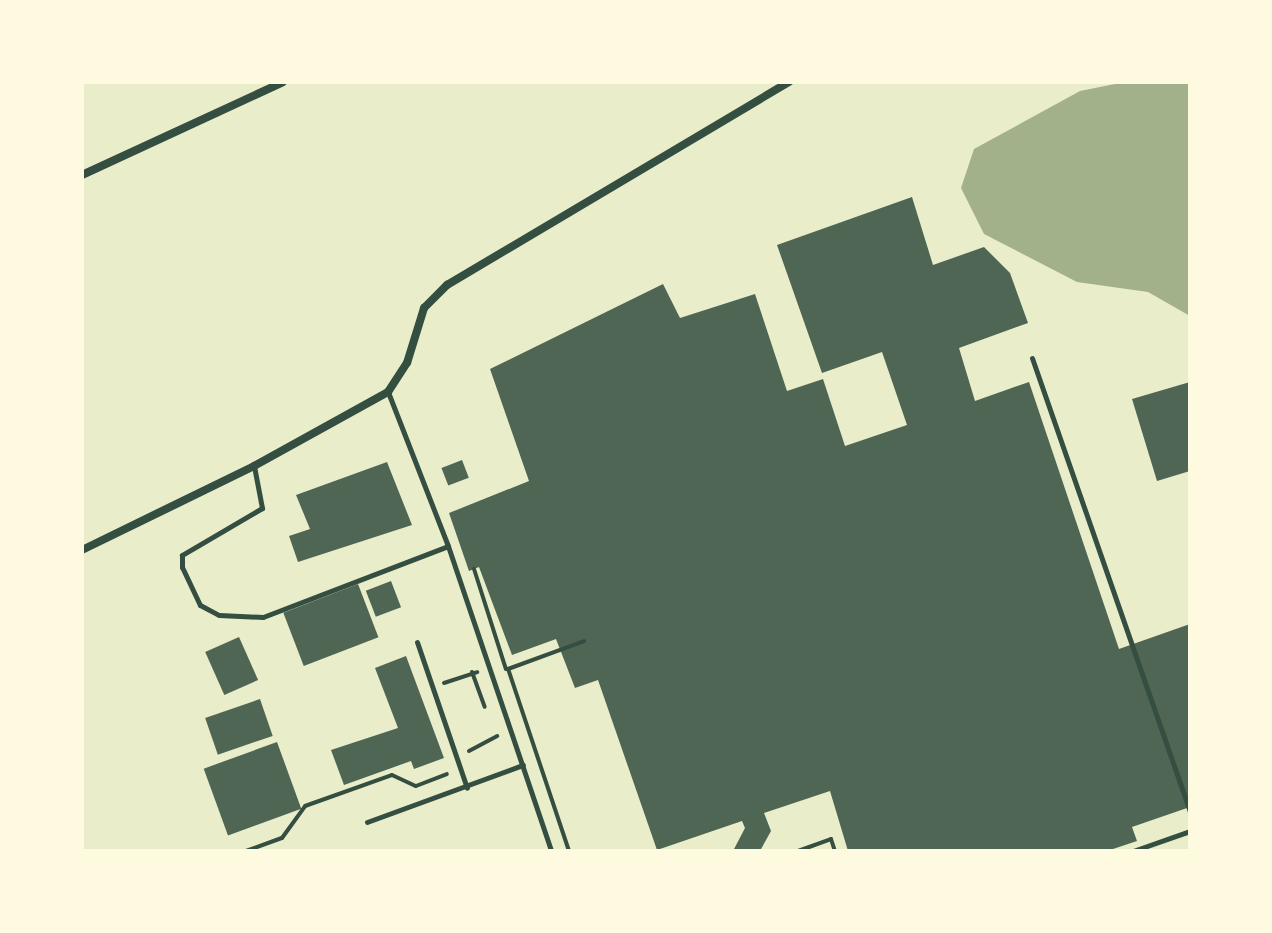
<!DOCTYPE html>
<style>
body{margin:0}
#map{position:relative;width:1272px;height:933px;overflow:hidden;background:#e9edc9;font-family:"Work Sans",sans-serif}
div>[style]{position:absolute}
.water>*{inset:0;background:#a3b18a}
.building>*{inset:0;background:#4f6655;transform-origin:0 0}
.path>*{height:4px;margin:-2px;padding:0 2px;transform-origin:2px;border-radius:2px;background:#344e41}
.service>*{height:5px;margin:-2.5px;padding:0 2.5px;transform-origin:2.5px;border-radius:2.5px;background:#344e41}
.minor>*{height:8px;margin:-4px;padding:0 4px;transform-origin:4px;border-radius:4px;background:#344e41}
span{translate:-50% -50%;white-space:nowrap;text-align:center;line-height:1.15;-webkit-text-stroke:8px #fefae0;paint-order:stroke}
.frame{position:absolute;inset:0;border:84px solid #fefae0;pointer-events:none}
</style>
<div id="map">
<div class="water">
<div style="clip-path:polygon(1125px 82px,1190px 82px,1190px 316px,1148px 292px,1077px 282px,984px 234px,961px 188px,974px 149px,1080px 91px)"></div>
</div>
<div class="building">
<div style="clip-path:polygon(912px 197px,933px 265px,984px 247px,1010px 273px,1028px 323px,959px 348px,975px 401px,1029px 382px,1119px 649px,1190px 624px,1190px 807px,1132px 827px,1137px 841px,1107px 851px,848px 851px,830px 791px,764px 813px,771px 831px,760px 851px,733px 851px,745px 828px,742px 821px,657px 850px,598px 680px,575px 688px,556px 639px,512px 655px,479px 567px,469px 571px,449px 513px,529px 481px,490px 369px,663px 284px,680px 318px,755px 294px,787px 391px,823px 379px,845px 446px,907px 425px,882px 352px,822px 373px,777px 245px)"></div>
<div style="clip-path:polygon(1190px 382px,1190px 471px,1157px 481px,1132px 399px)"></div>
<div style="left:462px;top:460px;width:19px;height:22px;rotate:69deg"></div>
<div style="clip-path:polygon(387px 462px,412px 525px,298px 562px,289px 536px,310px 529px,296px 495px)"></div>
<div style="left:391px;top:581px;width:28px;height:27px;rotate:69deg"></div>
<div style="left:358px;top:584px;width:57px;height:80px;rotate:69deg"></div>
<div style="left:239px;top:637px;width:47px;height:37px;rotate:66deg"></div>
<div style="clip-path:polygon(406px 656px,444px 758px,414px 769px,411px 761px,344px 785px,331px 750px,398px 728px,375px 668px)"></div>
<div style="left:260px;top:699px;width:39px;height:58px;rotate:71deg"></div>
<div style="left:277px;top:742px;width:71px;height:78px;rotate:70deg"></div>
</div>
<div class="path">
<div style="left:474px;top:569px;width:105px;rotate:72.3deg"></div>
<div style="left:472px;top:672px;width:37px;rotate:70deg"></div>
<div style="left:444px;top:683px;width:35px;rotate:-18deg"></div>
<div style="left:469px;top:751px;width:32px;rotate:-28deg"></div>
<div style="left:246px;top:851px;width:38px;rotate:-20deg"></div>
<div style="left:282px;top:838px;width:39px;rotate:-54deg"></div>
<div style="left:305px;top:806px;width:92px;rotate:-19.6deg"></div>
<div style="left:392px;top:775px;width:26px;rotate:25deg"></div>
<div style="left:416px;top:786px;width:33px;rotate:-21deg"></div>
<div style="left:569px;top:851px;width:192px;rotate:-108.5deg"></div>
<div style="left:508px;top:669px;width:81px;rotate:-20.2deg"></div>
<div style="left:798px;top:851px;width:35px;rotate:-20deg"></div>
<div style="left:831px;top:839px;width:13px;rotate:72deg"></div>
</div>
<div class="service">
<div style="left:1032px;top:358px;width:480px;rotate:70.8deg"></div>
<div style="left:388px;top:392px;width:165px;rotate:68.7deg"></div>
<div style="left:448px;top:546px;width:322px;rotate:71.3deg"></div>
<div style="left:254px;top:466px;width:43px;rotate:79.2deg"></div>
<div style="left:262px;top:508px;width:93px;rotate:149.6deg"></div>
<div style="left:182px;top:555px;width:12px;rotate:90deg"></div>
<div style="left:182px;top:567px;width:42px;rotate:64.7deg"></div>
<div style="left:200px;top:605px;width:21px;rotate:28deg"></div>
<div style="left:219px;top:615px;width:44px;rotate:2.6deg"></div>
<div style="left:263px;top:617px;width:198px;rotate:-21deg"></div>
<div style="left:417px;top:642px;width:154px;rotate:71.1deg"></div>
<div style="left:367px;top:822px;width:166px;rotate:-20.1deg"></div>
<div style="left:1133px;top:851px;width:60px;rotate:-19.3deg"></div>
</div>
<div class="minor">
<div style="left:82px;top:175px;width:221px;rotate:-24.8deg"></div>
<div style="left:82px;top:550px;width:191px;rotate:-26deg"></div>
<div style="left:254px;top:466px;width:153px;rotate:-28.9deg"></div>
<div style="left:388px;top:392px;width:35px;rotate:-57deg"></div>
<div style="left:407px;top:363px;width:58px;rotate:-72.8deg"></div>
<div style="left:424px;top:308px;width:33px;rotate:-45deg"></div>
<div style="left:447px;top:285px;width:398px;rotate:-30.7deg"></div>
</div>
<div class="frame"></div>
</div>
